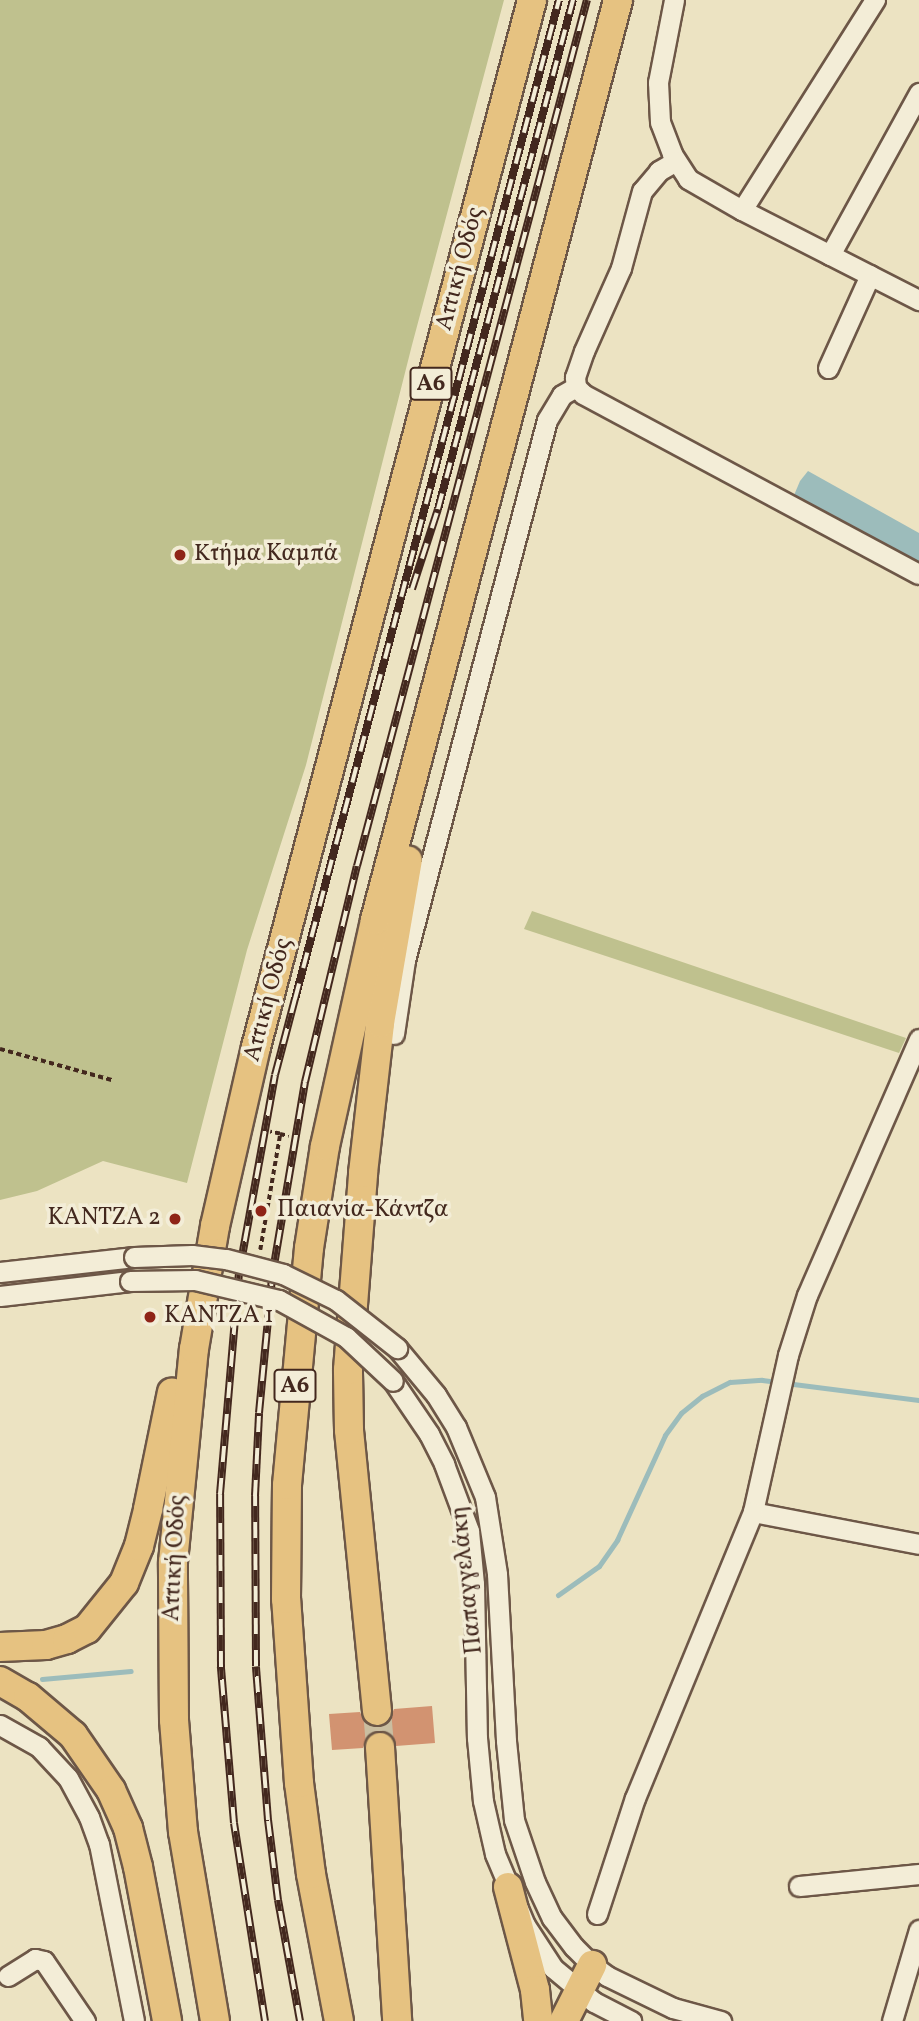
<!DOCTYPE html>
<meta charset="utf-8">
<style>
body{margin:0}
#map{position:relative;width:919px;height:2021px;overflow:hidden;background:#ece3c2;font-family:Vollkorn,serif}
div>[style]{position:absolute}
.green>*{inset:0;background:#bfc18e}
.water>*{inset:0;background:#9cbcbb}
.stream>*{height:5px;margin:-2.5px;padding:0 2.5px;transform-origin:2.5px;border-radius:2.5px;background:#9cbcbb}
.building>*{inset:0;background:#d29371}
.highway-tunnel>*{height:28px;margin-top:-14px;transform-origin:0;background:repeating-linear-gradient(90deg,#cabea1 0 28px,transparent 0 42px)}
.path>*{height:3.5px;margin-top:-1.75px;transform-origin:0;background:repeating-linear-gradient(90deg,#43281e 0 5px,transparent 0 8.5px)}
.roads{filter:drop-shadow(2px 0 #6d5747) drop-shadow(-2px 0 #6d5747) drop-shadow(0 2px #6d5747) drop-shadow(0 -2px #6d5747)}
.minor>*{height:19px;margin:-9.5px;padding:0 9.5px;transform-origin:9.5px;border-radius:9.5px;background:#f3edd7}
.highway>*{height:28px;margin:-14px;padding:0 14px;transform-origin:14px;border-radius:14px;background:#e6c281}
.rail>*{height:8px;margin-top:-4px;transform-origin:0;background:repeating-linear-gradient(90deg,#f3edd7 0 16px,#43281e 0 32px);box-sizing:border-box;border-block:2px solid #43281e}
.bridges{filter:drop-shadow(2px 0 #6d5747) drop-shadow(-2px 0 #6d5747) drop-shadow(0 2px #6d5747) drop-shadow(0 -2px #6d5747)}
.minor-bridge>*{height:19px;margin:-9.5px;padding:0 9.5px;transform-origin:9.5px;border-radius:9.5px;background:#f3edd7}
.dots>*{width:19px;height:19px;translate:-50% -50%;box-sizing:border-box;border:4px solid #f3edd7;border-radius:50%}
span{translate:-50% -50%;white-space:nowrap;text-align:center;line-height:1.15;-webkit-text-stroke:7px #f3edd7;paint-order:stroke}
.shield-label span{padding:2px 5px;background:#f3edd7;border:2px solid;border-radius:5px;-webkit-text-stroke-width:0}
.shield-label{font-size:23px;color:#43281e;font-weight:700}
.street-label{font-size:24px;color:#43281e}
.poi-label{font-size:24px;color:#43281e}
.left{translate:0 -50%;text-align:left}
.right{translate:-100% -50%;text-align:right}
</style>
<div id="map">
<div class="green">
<div style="clip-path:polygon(0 0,504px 0,412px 345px,306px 765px,247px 950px,187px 1183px,103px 1161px,37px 1191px,0 1200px)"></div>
<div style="clip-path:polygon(532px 911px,906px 1038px,899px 1053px,524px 929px)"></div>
</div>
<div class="water">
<div style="clip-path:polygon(808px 471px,919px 533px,919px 568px,792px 500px,800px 481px)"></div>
</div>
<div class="stream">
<div style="left:558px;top:1595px;width:50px;rotate:-35.3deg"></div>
<div style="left:599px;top:1566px;width:32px;rotate:-55deg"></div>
<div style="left:617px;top:1540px;width:115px;rotate:-65.4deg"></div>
<div style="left:665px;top:1435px;width:27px;rotate:-54deg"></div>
<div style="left:681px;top:1413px;width:27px;rotate:-39deg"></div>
<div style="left:702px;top:1396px;width:31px;rotate:-27deg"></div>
<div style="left:730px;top:1382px;width:32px;rotate:-4deg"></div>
<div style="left:762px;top:1380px;width:158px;rotate:7.3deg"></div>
<div style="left:42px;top:1679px;width:89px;rotate:-5.1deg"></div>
</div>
<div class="building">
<div style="clip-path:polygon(432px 1706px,435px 1743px,396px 1746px,388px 1732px,378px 1731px,366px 1739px,363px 1748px,332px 1750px,329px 1714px,360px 1712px,364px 1721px,378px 1728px,387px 1724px,394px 1709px)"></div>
</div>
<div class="highway-tunnel">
<div style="left:377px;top:1711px;width:36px;rotate:85deg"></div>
</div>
<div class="path">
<div style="left:0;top:1049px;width:116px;rotate:15.5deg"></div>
<div style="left:280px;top:1134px;width:9px;rotate:13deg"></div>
<div style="left:260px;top:1250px;width:118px;rotate:-80.2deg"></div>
<div style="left:280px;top:1134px;width:10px;rotate:-169deg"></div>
</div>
<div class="roads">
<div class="minor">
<div style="left:674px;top:0;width:84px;rotate:101deg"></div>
<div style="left:658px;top:82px;width:40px;rotate:87.1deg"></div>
<div style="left:660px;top:122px;width:34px;rotate:69deg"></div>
<div style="left:672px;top:154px;width:30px;rotate:57deg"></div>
<div style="left:688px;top:179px;width:62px;rotate:29.9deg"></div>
<div style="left:742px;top:210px;width:199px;rotate:27deg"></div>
<div style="left:676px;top:161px;width:20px;rotate:150deg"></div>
<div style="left:659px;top:171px;width:26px;rotate:130deg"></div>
<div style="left:642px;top:191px;width:80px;rotate:105.3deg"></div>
<div style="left:621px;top:268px;width:91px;rotate:114deg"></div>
<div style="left:584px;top:351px;width:28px;rotate:109deg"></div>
<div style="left:575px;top:377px;width:10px;rotate:84deg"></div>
<div style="left:576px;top:387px;width:10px;rotate:45deg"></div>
<div style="left:583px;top:394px;width:381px;rotate:28.2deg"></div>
<div style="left:742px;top:210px;width:249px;rotate:-57.7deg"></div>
<div style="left:830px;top:255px;width:185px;rotate:-61.2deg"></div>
<div style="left:828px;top:368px;width:102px;rotate:-65.7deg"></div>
<div style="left:394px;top:1034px;width:75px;rotate:-81.5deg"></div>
<div style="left:405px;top:960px;width:558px;rotate:-75.27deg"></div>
<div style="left:547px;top:420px;width:29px;rotate:-59deg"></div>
<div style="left:562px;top:395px;width:16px;rotate:-30deg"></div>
<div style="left:919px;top:1039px;width:279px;rotate:113.6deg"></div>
<div style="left:807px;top:1295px;width:63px;rotate:107.6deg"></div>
<div style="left:788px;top:1355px;width:161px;rotate:102.6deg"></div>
<div style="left:753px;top:1512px;width:169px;rotate:10.9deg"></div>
<div style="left:0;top:1272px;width:135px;rotate:-6.4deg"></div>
<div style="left:0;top:1296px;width:131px;rotate:-6.6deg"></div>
<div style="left:397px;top:1348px;width:61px;rotate:50.3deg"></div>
<div style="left:436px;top:1395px;width:38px;rotate:58deg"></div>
<div style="left:456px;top:1427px;width:76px;rotate:67.5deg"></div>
<div style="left:485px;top:1497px;width:78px;rotate:81.1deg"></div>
<div style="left:497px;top:1574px;width:167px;rotate:86.9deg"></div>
<div style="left:506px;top:1741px;width:79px;rotate:84.2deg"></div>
<div style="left:514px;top:1820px;width:65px;rotate:71.3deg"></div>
<div style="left:535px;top:1882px;width:40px;rotate:65deg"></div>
<div style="left:552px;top:1918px;width:36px;rotate:53deg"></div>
<div style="left:574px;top:1947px;width:25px;rotate:45deg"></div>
<div style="left:592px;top:1965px;width:19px;rotate:36deg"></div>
<div style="left:607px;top:1976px;width:73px;rotate:25.9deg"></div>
<div style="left:673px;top:2008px;width:50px;rotate:15.2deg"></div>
<div style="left:393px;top:1381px;width:64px;rotate:55.8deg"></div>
<div style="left:429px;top:1434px;width:34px;rotate:63deg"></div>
<div style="left:444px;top:1464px;width:72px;rotate:69.5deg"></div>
<div style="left:469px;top:1531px;width:53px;rotate:84.6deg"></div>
<div style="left:474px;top:1584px;width:154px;rotate:88.9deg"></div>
<div style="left:477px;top:1738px;width:63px;rotate:84.6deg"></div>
<div style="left:483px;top:1801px;width:54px;rotate:77.2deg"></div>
<div style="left:495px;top:1854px;width:77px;rotate:67.1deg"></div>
<div style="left:525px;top:1925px;width:51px;rotate:56.9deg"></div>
<div style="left:553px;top:1968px;width:53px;rotate:39.7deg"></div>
<div style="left:594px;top:2002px;width:42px;rotate:27.2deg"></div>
<div style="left:0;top:1725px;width:45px;rotate:29.4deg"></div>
<div style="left:39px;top:1747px;width:42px;rotate:46.9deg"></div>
<div style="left:68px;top:1778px;width:44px;rotate:61.7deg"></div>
<div style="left:89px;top:1817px;width:29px;rotate:70deg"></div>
<div style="left:99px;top:1844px;width:180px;rotate:78.8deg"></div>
<div style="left:799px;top:1886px;width:121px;rotate:-5.7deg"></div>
<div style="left:597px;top:1914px;width:122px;rotate:-71.9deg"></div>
<div style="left:635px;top:1798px;width:309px;rotate:-67.6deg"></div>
<div style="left:8px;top:1976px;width:32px;rotate:-32deg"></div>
<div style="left:35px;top:1959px;width:9px;rotate:13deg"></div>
<div style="left:44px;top:1961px;width:73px;rotate:55.7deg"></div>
<div style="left:892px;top:2021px;width:95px;rotate:-73.5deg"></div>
</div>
<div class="highway">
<div style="left:0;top:1647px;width:46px;rotate:-2.5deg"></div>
<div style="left:46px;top:1645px;width:22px;rotate:-16deg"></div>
<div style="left:67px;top:1639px;width:22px;rotate:-27deg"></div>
<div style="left:87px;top:1629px;width:59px;rotate:-51.2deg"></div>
<div style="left:124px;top:1583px;width:40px;rotate:-68deg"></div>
<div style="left:139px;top:1546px;width:38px;rotate:-76deg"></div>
<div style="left:148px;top:1509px;width:119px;rotate:-78.4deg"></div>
<div style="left:0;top:1681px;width:32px;rotate:30deg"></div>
<div style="left:28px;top:1697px;width:59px;rotate:40.2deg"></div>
<div style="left:73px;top:1735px;width:67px;rotate:55.4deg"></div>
<div style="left:111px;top:1790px;width:42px;rotate:65.9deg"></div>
<div style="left:128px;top:1828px;width:40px;rotate:75.6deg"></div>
<div style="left:138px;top:1867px;width:157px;rotate:79.3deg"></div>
<div style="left:377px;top:1711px;width:282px;rotate:-95.7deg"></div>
<div style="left:349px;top:1430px;width:60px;rotate:-91deg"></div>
<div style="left:348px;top:1370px;width:198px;rotate:-85.6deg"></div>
<div style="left:363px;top:1173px;width:151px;rotate:-83.5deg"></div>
<div style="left:380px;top:1023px;width:165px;rotate:-80.3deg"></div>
<div style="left:380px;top:1747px;width:275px;rotate:86.4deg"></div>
<div style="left:508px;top:1887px;width:106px;rotate:75.3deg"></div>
<div style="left:535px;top:1990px;width:31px;rotate:84deg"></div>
<div style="left:215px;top:2021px;width:192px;rotate:-99.6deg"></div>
<div style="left:183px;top:1832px;width:112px;rotate:-94.6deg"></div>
<div style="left:174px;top:1720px;width:158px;rotate:-90.4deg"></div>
<div style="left:173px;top:1562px;width:214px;rotate:-84.4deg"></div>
<div style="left:194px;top:1349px;width:125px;rotate:-80.3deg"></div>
<div style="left:215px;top:1226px;width:184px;rotate:-77.1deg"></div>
<div style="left:256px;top:1047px;width:1083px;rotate:-75.23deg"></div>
<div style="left:339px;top:2021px;width:150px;rotate:-100.8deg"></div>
<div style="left:311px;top:1874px;width:92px;rotate:-97.5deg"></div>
<div style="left:299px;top:1783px;width:184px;rotate:-94deg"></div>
<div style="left:286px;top:1599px;width:114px;rotate:-89.5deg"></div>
<div style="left:287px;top:1485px;width:238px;rotate:-84.7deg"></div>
<div style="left:309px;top:1248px;width:103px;rotate:-81.1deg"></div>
<div style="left:325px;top:1146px;width:231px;rotate:-77.5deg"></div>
<div style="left:375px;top:920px;width:952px;rotate:-75.2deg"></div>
<div style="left:564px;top:2021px;width:63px;rotate:-63.4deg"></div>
</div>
</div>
<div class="rail">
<div style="left:412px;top:589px;width:84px;rotate:-72deg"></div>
<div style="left:438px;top:509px;width:527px;rotate:-75.15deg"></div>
<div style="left:265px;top:2021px;width:200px;rotate:-98.9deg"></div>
<div style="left:234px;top:1823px;width:157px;rotate:-94.8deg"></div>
<div style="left:221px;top:1667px;width:173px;rotate:-90.3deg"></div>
<div style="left:220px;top:1494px;width:222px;rotate:-85.1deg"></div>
<div style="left:239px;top:1273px;width:201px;rotate:-79.7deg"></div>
<div style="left:275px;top:1075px;width:79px;rotate:-75.3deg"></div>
<div style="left:295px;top:999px;width:1033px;rotate:-75.2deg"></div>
<div style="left:300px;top:2021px;width:123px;rotate:-100.3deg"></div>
<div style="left:278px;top:1900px;width:81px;rotate:-97.1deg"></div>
<div style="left:268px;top:1820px;width:154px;rotate:-94.5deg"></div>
<div style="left:256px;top:1666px;width:170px;rotate:-90.3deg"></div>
<div style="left:255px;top:1496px;width:83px;rotate:-87.2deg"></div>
<div style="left:259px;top:1413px;width:137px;rotate:-84.5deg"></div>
<div style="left:272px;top:1277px;width:198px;rotate:-80.4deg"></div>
<div style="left:305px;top:1082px;width:222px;rotate:-76.5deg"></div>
<div style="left:357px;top:866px;width:896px;rotate:-75.13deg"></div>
</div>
<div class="bridges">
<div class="minor-bridge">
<div style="left:134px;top:1257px;width:58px;rotate:-2deg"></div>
<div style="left:192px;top:1255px;width:34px;rotate:7deg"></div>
<div style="left:226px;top:1259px;width:59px;rotate:14.7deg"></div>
<div style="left:283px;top:1274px;width:59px;rotate:26.1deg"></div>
<div style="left:336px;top:1300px;width:78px;rotate:38.2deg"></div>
<div style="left:130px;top:1281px;width:65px;rotate:-0.9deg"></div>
<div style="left:195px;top:1280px;width:86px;rotate:13.4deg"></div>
<div style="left:279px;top:1300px;width:77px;rotate:28.9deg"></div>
<div style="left:346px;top:1337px;width:64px;rotate:43.1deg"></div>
</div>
</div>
<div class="dots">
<div style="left:180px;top:555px;background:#8f2418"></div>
<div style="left:261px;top:1211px;background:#8f2418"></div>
<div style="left:175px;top:1219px;background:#8f2418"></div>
<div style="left:150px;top:1317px;background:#8f2418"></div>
</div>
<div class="shield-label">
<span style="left:431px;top:384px">Α6</span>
<span style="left:295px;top:1386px">Α6</span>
</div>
<div class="street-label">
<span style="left:461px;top:269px;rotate:-75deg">Αττική Οδός</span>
<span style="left:269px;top:1000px;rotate:-75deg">Αττική Οδός</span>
<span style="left:176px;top:1558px;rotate:-87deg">Αττική Οδός</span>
<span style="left:468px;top:1580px;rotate:-96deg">Παπαγγελάκη</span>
</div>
<div class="poi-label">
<span class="left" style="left:194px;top:555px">Kτήμα Καμπά</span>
<span class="left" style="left:277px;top:1211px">Παιανία-Κάντζα</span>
<span class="right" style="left:161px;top:1219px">ΚΑΝΤΖΑ 2</span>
<span class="left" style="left:164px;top:1317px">ΚΑΝΤΖΑ 1</span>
</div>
</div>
